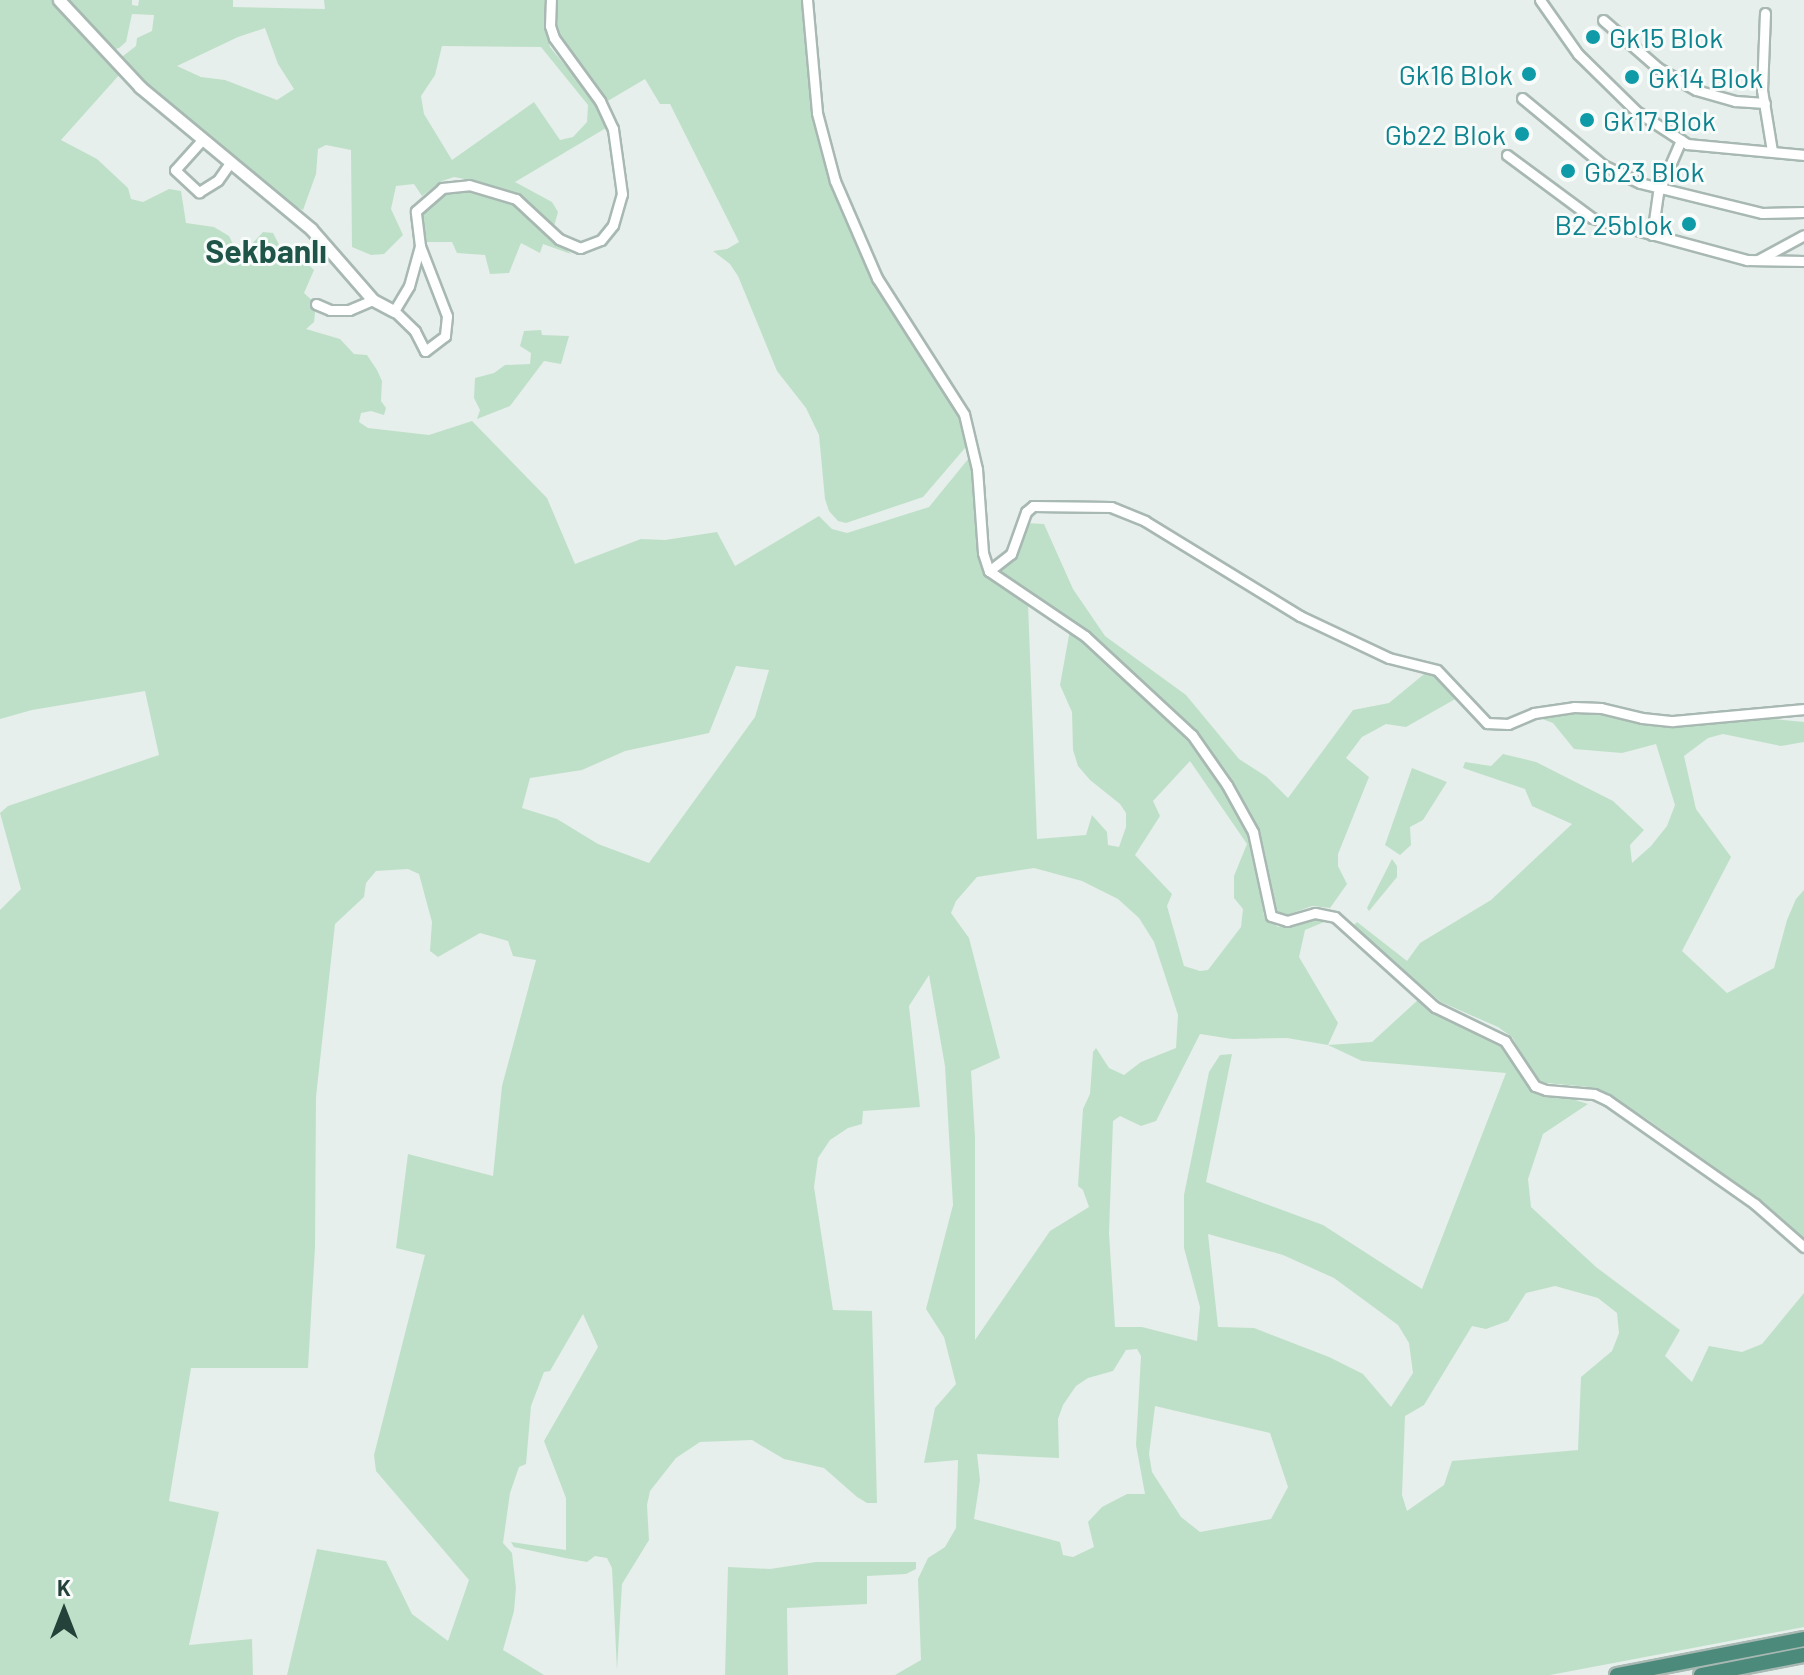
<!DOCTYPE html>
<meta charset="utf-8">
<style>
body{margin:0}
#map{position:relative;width:1804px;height:1675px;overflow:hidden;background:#e6efeb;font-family:Barlow,sans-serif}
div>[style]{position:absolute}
.green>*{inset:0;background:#bfe0c8}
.roads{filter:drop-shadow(2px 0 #a8b8b2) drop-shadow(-2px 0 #a8b8b2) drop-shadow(0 2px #a8b8b2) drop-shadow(0 -2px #a8b8b2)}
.minor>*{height:9px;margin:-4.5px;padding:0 4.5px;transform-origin:4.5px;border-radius:4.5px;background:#fff}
.tertiary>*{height:11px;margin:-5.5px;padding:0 5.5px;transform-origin:5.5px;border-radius:5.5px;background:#fff}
.trunk>*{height:14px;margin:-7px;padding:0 7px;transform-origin:7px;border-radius:7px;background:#4c8a7c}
.dots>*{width:22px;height:22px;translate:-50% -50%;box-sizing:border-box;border:4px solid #f7fbf9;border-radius:50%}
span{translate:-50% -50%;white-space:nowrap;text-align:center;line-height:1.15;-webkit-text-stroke:6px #f7fbf9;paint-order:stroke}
.culture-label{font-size:28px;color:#0d838f}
.left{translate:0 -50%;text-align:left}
.right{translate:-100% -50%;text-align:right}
.quarter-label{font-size:32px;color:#1f5548;font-weight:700}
.north{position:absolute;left:24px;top:1571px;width:80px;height:80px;-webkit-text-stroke:6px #f7fbf9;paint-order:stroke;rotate:0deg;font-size:22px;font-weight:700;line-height:32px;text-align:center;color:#24423a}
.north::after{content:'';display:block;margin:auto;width:28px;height:36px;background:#24423a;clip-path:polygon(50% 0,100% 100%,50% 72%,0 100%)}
</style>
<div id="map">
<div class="green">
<div style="clip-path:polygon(evenodd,0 0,55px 0,120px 74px,61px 140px,97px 159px,128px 188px,131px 199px,143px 202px,169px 189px,181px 191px,186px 223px,214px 227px,229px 236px,235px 248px,249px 247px,263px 232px,273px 233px,286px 258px,295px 264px,305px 261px,314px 270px,304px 293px,316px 304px,314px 322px,306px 329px,340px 339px,354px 354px,367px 355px,377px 370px,382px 381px,381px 401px,386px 408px,384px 415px,371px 411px,361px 413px,359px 422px,368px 428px,429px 435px,472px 421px,547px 498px,575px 564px,641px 539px,665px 540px,717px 532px,735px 566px,819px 516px,832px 529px,847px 533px,929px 507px,969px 458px,972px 459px,980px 565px,985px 574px,1028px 603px,1037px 839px,1086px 835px,1092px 815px,1107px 832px,1108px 845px,1119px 847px,1126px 827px,1126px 813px,1120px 804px,1090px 780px,1078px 766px,1073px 750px,1072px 712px,1060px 685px,1070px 630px,1170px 719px,1219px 781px,1252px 840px,1264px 916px,1278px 927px,1314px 917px,1329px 920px,1305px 930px,1299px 957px,1338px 1023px,1328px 1045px,1372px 1042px,1419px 999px,1442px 1017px,1499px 1042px,1531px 1086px,1588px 1104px,1543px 1134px,1528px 1179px,1531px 1207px,1596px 1267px,1680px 1330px,1665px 1356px,1692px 1382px,1709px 1346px,1742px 1352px,1762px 1344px,1804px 1293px,1804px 1627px,1550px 1675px,895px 1675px,921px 1660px,918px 1579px,928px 1558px,945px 1547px,956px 1528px,958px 1460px,924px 1463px,935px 1408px,956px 1384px,944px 1337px,926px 1309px,953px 1205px,945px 1066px,929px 975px,909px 1006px,920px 1107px,863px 1111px,862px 1124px,848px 1128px,830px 1140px,818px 1158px,814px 1187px,833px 1310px,872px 1311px,877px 1503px,867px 1503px,857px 1497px,824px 1468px,784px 1459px,752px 1440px,700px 1442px,676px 1458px,650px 1491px,647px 1505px,649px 1540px,622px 1584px,617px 1670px,612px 1568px,607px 1558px,595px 1556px,587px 1562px,565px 1558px,514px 1547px,511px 1542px,566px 1550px,566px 1498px,544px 1441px,598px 1347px,583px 1314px,550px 1371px,544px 1372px,531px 1406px,526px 1464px,519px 1467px,510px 1493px,503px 1543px,512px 1553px,516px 1588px,514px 1611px,503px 1650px,544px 1675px,287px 1675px,317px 1549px,386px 1561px,412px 1614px,448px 1641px,469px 1580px,376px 1471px,374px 1455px,425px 1255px,396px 1248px,408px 1154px,493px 1176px,502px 1086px,536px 960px,513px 956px,508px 941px,480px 933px,438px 957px,430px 951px,432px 922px,419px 874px,408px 869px,376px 871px,366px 883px,364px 897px,335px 924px,316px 1097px,315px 1247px,308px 1368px,191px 1368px,169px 1501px,219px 1512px,189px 1645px,252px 1639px,253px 1675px,0 1675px,0 910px,21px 889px,0 813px,8px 806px,159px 755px,145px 691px,32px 710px,0 719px,0 0,736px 666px,769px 670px,755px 717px,649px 863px,598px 844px,557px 819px,522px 808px,530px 778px,582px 770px,625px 751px,709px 733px,736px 666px,0 0,1190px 761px,1247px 844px,1234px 876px,1234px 898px,1243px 909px,1241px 927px,1208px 970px,1200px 971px,1184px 966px,1167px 906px,1172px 894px,1135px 855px,1160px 816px,1153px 801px,1190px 761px,0 0,1034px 868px,1082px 881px,1118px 899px,1139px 918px,1154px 942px,1178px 1015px,1176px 1048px,1141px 1062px,1124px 1075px,1109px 1068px,1096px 1048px,1093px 1052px,1090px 1094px,1083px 1109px,1078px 1186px,1083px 1190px,1089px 1207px,1050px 1231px,975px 1340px,975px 1137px,971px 1071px,1000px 1058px,969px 938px,951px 913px,956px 901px,977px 877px,1034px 868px,0 0,1200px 1034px,1232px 1039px,1287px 1038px,1328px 1045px,1362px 1061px,1506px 1073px,1422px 1289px,1323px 1225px,1206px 1182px,1232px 1054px,1220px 1055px,1209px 1072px,1184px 1195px,1184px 1248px,1200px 1307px,1197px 1341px,1142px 1327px,1115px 1327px,1109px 1233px,1113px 1121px,1120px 1116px,1141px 1126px,1156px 1121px,1200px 1034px,0 0,1208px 1234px,1283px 1255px,1334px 1278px,1398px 1325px,1409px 1343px,1413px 1373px,1391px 1407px,1363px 1374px,1329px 1357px,1254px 1328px,1218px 1327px,1208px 1234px,0 0,1555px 1286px,1598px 1298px,1617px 1313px,1619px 1333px,1612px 1351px,1581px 1377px,1578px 1450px,1452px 1461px,1444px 1485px,1407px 1511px,1402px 1495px,1405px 1416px,1424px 1405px,1472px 1326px,1486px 1329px,1508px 1321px,1526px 1293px,1555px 1286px,0 0,1137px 1349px,1141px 1356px,1136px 1445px,1145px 1494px,1127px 1494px,1102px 1507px,1088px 1522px,1094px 1547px,1073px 1557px,1063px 1555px,1060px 1542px,974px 1519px,980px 1480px,977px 1454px,1059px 1458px,1058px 1419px,1063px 1405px,1076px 1386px,1088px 1378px,1113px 1371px,1126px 1350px,1137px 1349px,0 0,1155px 1406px,1270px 1433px,1288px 1487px,1271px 1519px,1200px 1532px,1181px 1517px,1152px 1472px,1149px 1454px,1155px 1406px)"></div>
<div style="clip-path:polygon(evenodd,65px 0,132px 0,132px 5px,138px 6px,139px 0,233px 0,233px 7px,325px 9px,324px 0,545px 0,545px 26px,550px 47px,590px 96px,606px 128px,515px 182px,552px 202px,558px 212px,554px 226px,520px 196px,480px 182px,454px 177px,442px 181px,422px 196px,414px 184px,396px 186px,391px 209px,403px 235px,384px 254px,371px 255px,352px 247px,351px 150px,326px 145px,318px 149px,316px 174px,303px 210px,294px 206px,210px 140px,119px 59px,136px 46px,137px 38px,152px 31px,154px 15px,132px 14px,126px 42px,119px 48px,109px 51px,65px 0,265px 28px,278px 64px,294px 89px,277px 100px,225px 80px,201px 77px,177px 66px,238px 37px,265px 28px,65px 0,442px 46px,541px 47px,588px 105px,587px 122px,573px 137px,560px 140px,534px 102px,452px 160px,424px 114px,421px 96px,435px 75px,442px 46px)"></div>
<div style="clip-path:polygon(556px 0,802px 0,811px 99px,830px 182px,857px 247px,884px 297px,954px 401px,965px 430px,965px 448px,923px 497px,846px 523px,838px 521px,829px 511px,825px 499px,819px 435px,806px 408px,777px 371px,738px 276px,730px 264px,713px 251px,727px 249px,739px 242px,670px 104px,660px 104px,645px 79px,606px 102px,558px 36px,554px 21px)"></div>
<div style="clip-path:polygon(463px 188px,520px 206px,571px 254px,543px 244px,540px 253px,521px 243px,509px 273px,490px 274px,485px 255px,457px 253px,452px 242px,427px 242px,421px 219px,424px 208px,446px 190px)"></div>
<div style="clip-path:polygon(541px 330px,542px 335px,569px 336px,561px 364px,544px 361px,510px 406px,477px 419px,480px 410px,474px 398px,475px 378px,494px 373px,505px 365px,530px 364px,531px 353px,520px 346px,524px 331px)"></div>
<div style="clip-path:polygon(1025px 523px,1044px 524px,1073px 589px,1105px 636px,1186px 695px,1239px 759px,1267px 777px,1288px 798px,1353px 710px,1389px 703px,1429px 670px,1457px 698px,1406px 727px,1386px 724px,1362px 737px,1346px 758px,1369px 777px,1338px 854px,1338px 866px,1347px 884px,1330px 908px,1312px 906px,1284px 916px,1273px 911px,1265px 853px,1256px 828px,1205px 745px,1101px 644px,995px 571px,1017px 550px)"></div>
<div style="clip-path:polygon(1578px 710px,1602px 710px,1646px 723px,1666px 724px,1754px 717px,1804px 722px,1804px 742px,1781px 746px,1723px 734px,1708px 738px,1684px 756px,1696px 809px,1731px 857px,1682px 951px,1727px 993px,1774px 968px,1787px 920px,1796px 899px,1804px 890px,1804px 1241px,1738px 1184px,1647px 1119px,1603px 1092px,1588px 1087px,1537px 1082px,1512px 1037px,1498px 1027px,1441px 1002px,1352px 927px,1357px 922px,1407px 961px,1420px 943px,1491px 900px,1572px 824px,1532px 806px,1525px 789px,1463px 768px,1465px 762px,1491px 766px,1503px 754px,1536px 762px,1613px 801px,1644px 830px,1630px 845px,1632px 863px,1651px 846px,1667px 826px,1675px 805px,1656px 744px,1622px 753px,1574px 749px,1553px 723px,1537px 717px)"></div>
<div style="clip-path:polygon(1412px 768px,1447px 782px,1423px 820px,1410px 827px,1411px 845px,1400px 855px,1385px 845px)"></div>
<div style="clip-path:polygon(1392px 859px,1397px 866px,1397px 877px,1369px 911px,1367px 908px)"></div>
<div style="clip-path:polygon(816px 1562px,916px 1562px,916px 1569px,906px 1574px,867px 1576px,867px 1604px,787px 1608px,788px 1675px,725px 1675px,728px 1567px,770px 1569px)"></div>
</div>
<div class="roads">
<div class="minor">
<div style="left:807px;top:0;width:113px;rotate:84.9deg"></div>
<div style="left:817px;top:113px;width:70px;rotate:75.2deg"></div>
<div style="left:835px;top:181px;width:106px;rotate:66.6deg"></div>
<div style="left:877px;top:278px;width:161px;rotate:57.4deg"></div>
<div style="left:964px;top:414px;width:57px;rotate:76.7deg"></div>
<div style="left:977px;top:469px;width:84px;rotate:85.9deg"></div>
<div style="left:983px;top:553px;width:19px;rotate:72deg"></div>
<div style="left:989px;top:571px;width:116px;rotate:34.1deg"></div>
<div style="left:1085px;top:636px;width:146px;rotate:42.8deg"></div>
<div style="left:1192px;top:735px;width:61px;rotate:55deg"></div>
<div style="left:1227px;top:785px;width:54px;rotate:61deg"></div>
<div style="left:1253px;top:832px;width:86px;rotate:77.9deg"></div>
<div style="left:1271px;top:916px;width:17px;rotate:17deg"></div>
<div style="left:1287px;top:921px;width:29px;rotate:-16deg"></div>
<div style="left:1315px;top:913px;width:20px;rotate:11deg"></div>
<div style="left:1335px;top:917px;width:135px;rotate:42deg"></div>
<div style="left:1435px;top:1007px;width:78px;rotate:25.9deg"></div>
<div style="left:1505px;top:1041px;width:54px;rotate:56.3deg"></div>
<div style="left:1535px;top:1086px;width:12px;rotate:20deg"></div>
<div style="left:1546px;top:1090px;width:48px;rotate:4.8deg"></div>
<div style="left:1594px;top:1094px;width:14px;rotate:25deg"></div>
<div style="left:1607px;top:1100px;width:181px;rotate:35.1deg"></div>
<div style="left:1755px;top:1204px;width:65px;rotate:41.3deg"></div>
<div style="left:1540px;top:0;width:66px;rotate:54.9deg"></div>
<div style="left:1578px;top:54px;width:81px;rotate:44.5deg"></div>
<div style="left:1636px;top:111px;width:61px;rotate:32.9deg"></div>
<div style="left:1687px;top:144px;width:118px;rotate:5.4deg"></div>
<div style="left:1765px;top:13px;width:77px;rotate:92.2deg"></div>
<div style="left:1762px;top:90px;width:62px;rotate:80.7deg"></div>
<div style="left:1603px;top:20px;width:73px;rotate:41.1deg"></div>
<div style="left:1658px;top:68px;width:44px;rotate:30.1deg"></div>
<div style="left:1696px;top:90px;width:41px;rotate:15.8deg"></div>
<div style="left:1735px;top:101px;width:30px;rotate:4deg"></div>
<div style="left:1522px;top:98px;width:105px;rotate:39.6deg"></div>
<div style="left:1603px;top:165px;width:41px;rotate:25.9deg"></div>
<div style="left:1640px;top:183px;width:126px;rotate:13.8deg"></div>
<div style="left:1762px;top:213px;width:42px;rotate:-1.4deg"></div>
<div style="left:202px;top:140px;width:40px;rotate:132deg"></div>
<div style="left:175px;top:170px;width:33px;rotate:43deg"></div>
<div style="left:199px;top:192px;width:22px;rotate:-32deg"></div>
<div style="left:218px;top:180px;width:21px;rotate:-55deg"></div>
<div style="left:1507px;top:155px;width:106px;rotate:36.5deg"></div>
<div style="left:1592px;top:218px;width:161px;rotate:15.2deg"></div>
<div style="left:1747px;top:260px;width:57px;rotate:1deg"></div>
<div style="left:1652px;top:235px;width:42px;rotate:-81.9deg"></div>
<div style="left:1658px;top:193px;width:58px;rotate:-66.5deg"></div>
<div style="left:420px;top:246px;width:75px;rotate:68.9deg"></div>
<div style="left:447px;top:316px;width:20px;rotate:96deg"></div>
<div style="left:445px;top:336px;width:25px;rotate:143deg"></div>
<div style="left:425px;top:351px;width:22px;rotate:-117deg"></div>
<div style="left:415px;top:331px;width:29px;rotate:-136deg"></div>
<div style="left:394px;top:311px;width:29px;rotate:-59deg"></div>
<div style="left:409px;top:286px;width:41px;rotate:-74.6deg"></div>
<div style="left:420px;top:246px;width:35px;rotate:-97deg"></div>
<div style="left:416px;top:211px;width:35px;rotate:-41deg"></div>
<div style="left:442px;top:188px;width:27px;rotate:-6deg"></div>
<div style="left:469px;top:185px;width:49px;rotate:16.6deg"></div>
<div style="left:516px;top:199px;width:59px;rotate:42.9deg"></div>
<div style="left:559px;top:239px;width:23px;rotate:23deg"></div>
<div style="left:580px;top:248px;width:22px;rotate:-21deg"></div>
<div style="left:601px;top:240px;width:19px;rotate:-51deg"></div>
<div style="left:613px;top:225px;width:32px;rotate:-74deg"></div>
<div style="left:622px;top:194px;width:66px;rotate:-97.9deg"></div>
<div style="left:613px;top:129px;width:31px;rotate:-115deg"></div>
<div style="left:600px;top:101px;width:78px;rotate:-126.1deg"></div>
<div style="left:554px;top:38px;width:13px;rotate:-108deg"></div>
<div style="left:550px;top:26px;width:26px;rotate:-88deg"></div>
<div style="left:1758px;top:260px;width:52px;rotate:-28.5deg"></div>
<div style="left:316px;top:304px;width:15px;rotate:23deg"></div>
<div style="left:330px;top:310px;width:19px"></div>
<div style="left:349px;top:310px;width:26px;rotate:-23deg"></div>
<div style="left:989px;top:571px;width:28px;rotate:-38deg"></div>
<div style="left:1011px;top:554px;width:45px;rotate:-70.3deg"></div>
<div style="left:1026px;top:512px;width:9px;rotate:-41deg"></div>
<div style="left:1033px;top:506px;width:78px;rotate:0.7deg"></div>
<div style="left:1111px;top:507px;width:37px;rotate:22deg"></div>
<div style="left:1145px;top:521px;width:182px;rotate:31.5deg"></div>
<div style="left:1300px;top:616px;width:98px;rotate:25.3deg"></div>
<div style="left:1389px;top:658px;width:49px;rotate:14deg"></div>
<div style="left:1437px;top:670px;width:73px;rotate:46.7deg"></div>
<div style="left:1487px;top:723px;width:21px;rotate:3deg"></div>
<div style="left:1508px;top:724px;width:28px;rotate:-23deg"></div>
<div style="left:1534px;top:713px;width:40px;rotate:-8.5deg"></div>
<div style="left:1574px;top:707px;width:27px;rotate:2deg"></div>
<div style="left:1601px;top:708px;width:42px;rotate:13.7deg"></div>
<div style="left:1642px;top:718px;width:31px;rotate:6deg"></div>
<div style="left:1673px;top:721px;width:132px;rotate:-5.2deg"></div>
</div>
<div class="tertiary">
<div style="left:59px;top:0;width:119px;rotate:47deg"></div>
<div style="left:140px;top:87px;width:222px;rotate:39.7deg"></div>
<div style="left:311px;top:229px;width:94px;rotate:48.9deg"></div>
<div style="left:373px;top:300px;width:24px;rotate:28deg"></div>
</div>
<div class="trunk">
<div style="left:1617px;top:1675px;width:190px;rotate:-10.9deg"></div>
<div style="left:1701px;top:1675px;width:105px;rotate:-11deg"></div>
</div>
</div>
<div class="dots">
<div style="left:1593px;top:37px;background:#0f9aa8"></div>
<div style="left:1529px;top:74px;background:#0f9aa8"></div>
<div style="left:1632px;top:77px;background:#0f9aa8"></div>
<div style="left:1587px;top:120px;background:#0f9aa8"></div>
<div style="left:1522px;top:134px;background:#0f9aa8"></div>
<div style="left:1568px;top:171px;background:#0f9aa8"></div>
<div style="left:1689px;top:224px;background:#0f9aa8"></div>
</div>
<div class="culture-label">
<span class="left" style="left:1609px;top:37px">Gk15 Blok</span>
<span class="right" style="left:1513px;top:74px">Gk16 Blok</span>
<span class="left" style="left:1648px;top:77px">Gk14 Blok</span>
<span class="left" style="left:1603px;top:120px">Gk17 Blok</span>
<span class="right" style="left:1506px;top:134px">Gb22 Blok</span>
<span class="left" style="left:1584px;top:171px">Gb23 Blok</span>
<span class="right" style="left:1673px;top:224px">B2 25blok</span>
</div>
<div class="quarter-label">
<span style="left:266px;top:250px">Sekbanlı</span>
</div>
<div class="north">K</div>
</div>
